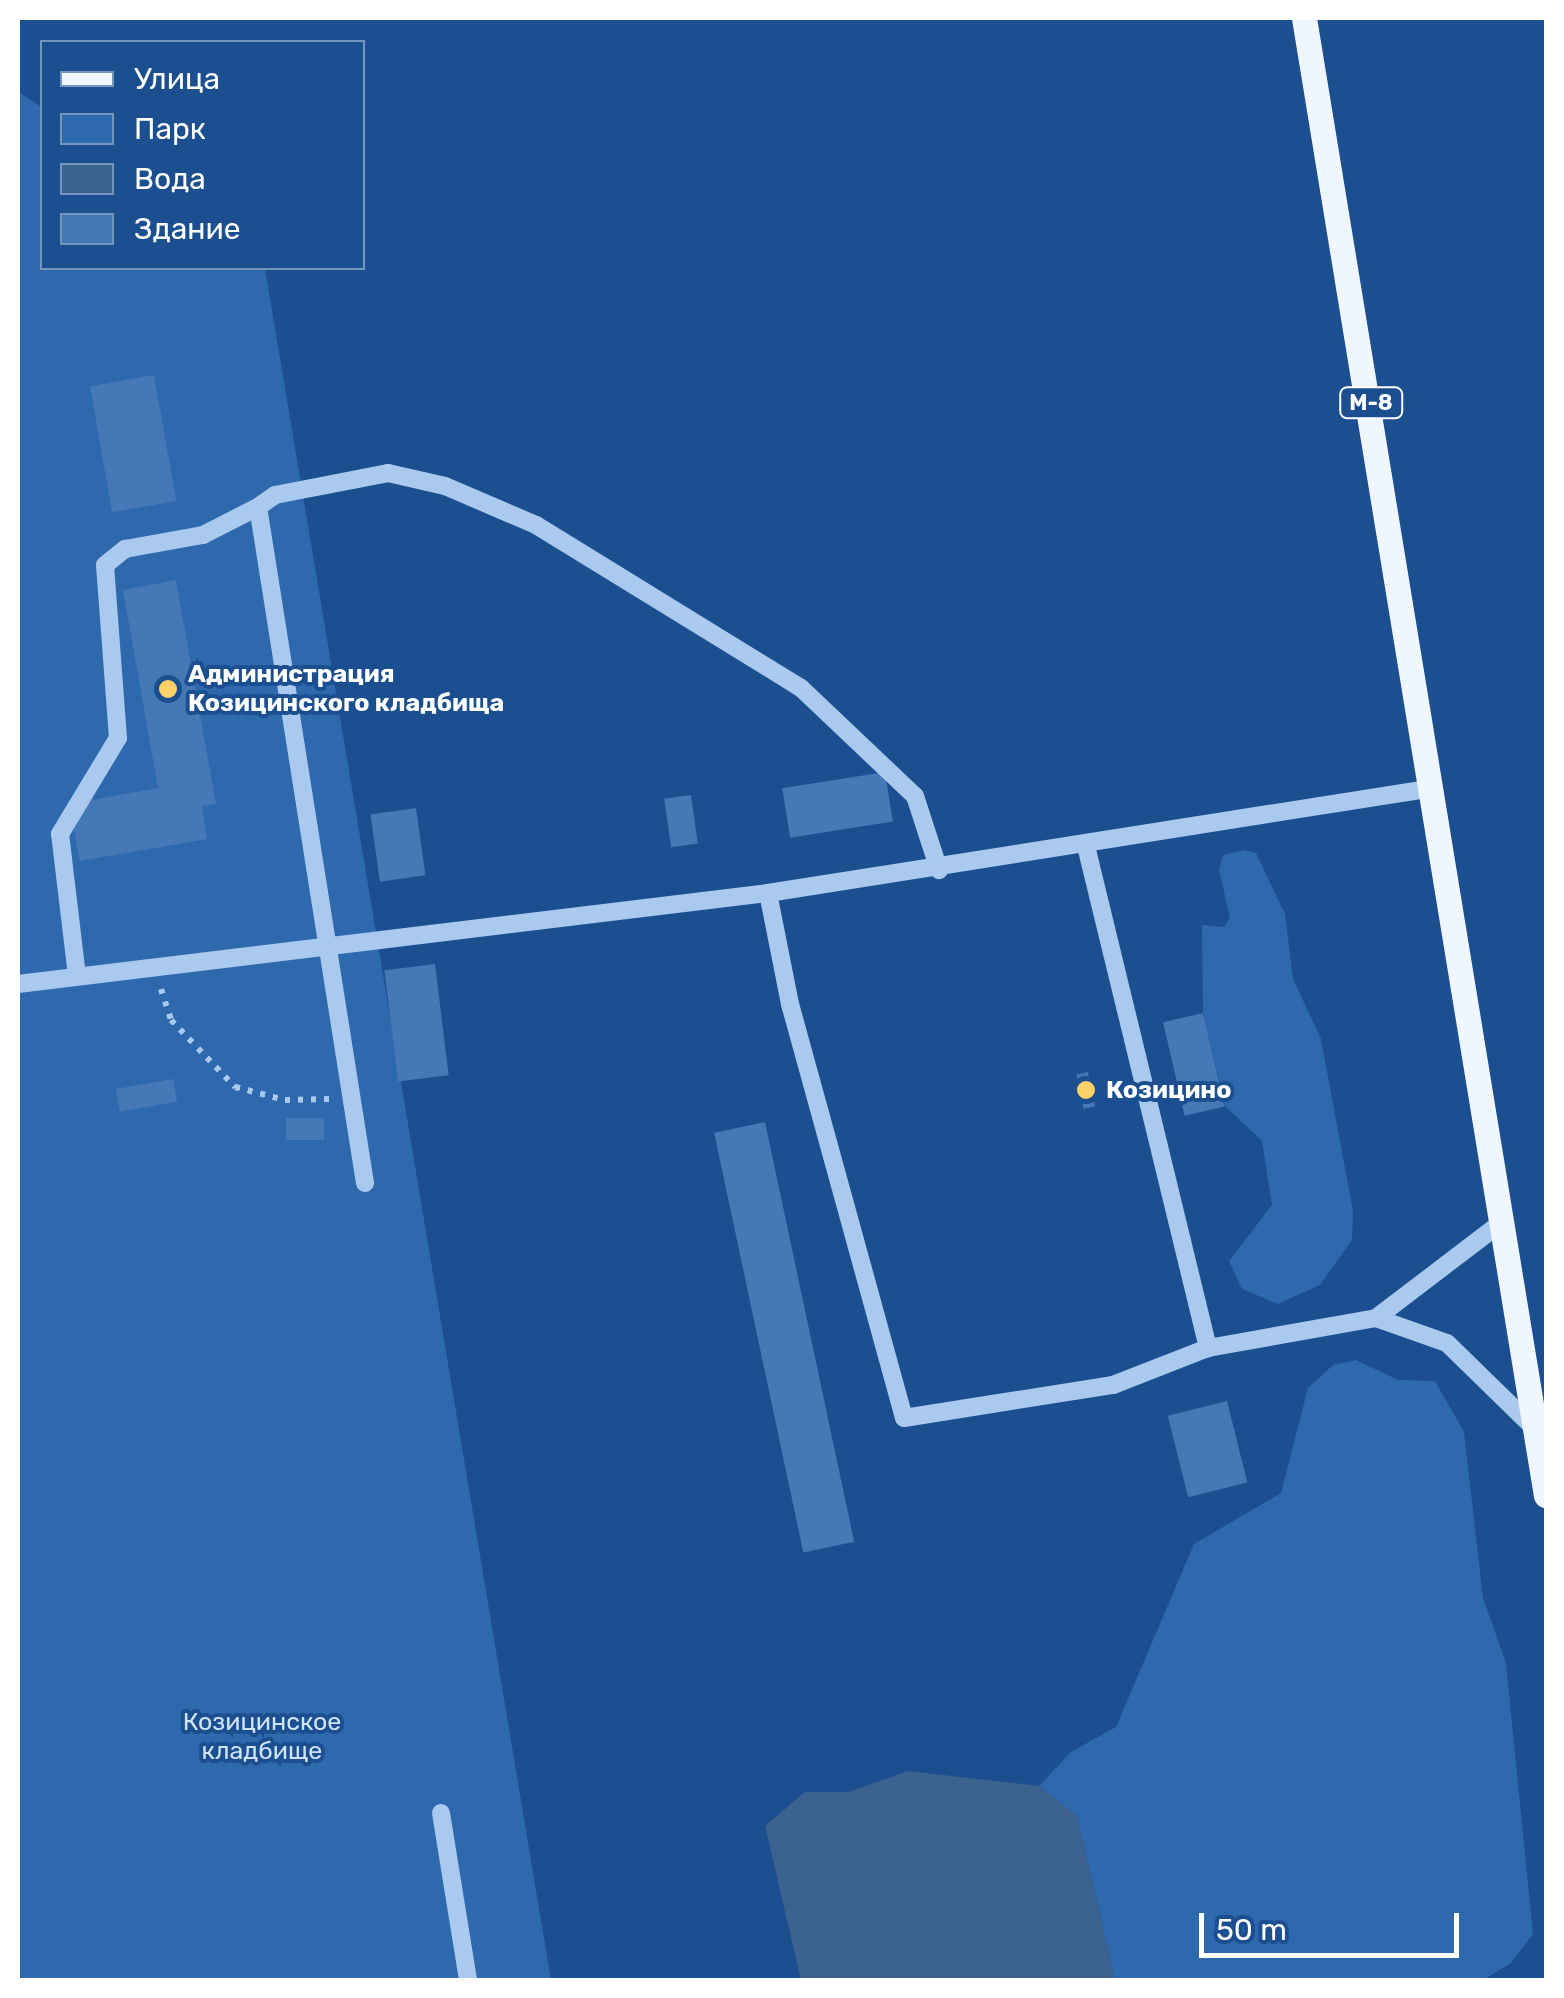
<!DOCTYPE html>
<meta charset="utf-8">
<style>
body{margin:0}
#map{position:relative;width:1564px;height:1998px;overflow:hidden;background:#1b4f8f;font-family:Rubik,sans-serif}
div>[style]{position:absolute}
.green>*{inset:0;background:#2e69ad}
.water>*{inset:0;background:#3c6290}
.building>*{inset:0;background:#4478b7;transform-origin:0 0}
.path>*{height:6px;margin-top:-3px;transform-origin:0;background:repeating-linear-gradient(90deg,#a9c9ee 0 5px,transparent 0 13px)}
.minor>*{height:18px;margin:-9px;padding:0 9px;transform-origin:9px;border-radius:9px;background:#a9c9ee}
.major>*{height:25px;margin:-12.5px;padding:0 12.5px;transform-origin:12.5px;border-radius:12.5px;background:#f0f6ff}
.dots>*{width:28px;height:28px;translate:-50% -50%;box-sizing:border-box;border:5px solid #1b4f8f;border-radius:50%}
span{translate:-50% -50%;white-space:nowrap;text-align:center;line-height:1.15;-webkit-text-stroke:8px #1b4f8f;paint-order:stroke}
.shield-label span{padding:2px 8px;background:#1b4f8f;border:2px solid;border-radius:8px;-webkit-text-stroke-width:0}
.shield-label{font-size:22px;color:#fff;font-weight:700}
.poi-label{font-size:25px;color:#fff;font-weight:700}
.left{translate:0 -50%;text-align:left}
.park-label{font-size:25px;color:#cfe3fa}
.frame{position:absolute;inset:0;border:20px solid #fff;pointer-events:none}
.legend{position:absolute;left:40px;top:40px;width:325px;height:230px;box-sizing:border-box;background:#1b4f8f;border:2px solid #7695bc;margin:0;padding:12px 18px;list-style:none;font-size:30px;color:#fff}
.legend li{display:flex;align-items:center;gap:20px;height:50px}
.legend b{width:50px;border:2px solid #7695bc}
.scale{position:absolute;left:1199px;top:1913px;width:260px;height:45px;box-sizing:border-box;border:5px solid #fff;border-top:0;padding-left:12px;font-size:30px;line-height:35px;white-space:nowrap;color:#fff;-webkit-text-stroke:8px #1b4f8f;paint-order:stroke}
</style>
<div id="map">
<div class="green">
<div style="clip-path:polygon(18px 92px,42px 107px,42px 268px,265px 268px,551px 1980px,18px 1980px)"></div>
<div style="clip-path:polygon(1244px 850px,1256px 853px,1285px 914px,1293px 979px,1321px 1039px,1353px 1211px,1352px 1240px,1320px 1285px,1278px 1304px,1242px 1289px,1229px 1261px,1272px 1205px,1262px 1141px,1225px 1106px,1203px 1013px,1202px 925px,1224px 927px,1230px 918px,1219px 870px,1223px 855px)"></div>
<div style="clip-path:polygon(1356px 1360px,1398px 1380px,1435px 1381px,1464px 1432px,1483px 1598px,1506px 1663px,1533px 1934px,1511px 1963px,1483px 1980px,1115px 1980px,1077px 1816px,1039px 1786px,1071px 1752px,1116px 1727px,1194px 1544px,1281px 1493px,1308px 1388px,1333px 1365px)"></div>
</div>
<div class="water">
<div style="clip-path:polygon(908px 1771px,1039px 1786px,1077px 1816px,1115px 1980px,801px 1980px,765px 1826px,805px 1792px,849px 1792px)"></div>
</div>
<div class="building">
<div style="left:154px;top:375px;width:128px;height:65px;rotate:80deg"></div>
<div style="clip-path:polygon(176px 580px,216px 804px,202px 806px,207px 839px,80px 861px,69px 804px,158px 788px,123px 590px)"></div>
<div style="left:885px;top:772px;width:50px;height:104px;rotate:81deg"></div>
<div style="left:691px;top:795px;width:49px;height:27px;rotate:82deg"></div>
<div style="left:416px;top:808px;width:68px;height:46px;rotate:82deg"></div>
<div style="left:435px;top:964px;width:112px;height:51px;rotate:83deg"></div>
<div style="left:1203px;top:1013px;width:96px;height:41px;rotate:77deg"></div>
<div style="left:1088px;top:1072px;width:35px;height:12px;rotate:78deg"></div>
<div style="left:173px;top:1079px;width:23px;height:58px;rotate:80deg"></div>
<div style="left:324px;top:1118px;width:22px;height:38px;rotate:90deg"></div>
<div style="left:765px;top:1122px;width:429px;height:52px;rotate:78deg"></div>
<div style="left:1227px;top:1401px;width:84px;height:61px;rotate:76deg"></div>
</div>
<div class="path">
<div style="left:161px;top:989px;width:33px;rotate:72deg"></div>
<div style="left:171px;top:1020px;width:93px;rotate:46.3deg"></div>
<div style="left:235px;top:1087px;width:52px;rotate:14.6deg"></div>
<div style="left:285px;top:1100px;width:45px;rotate:-1.3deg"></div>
</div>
<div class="minor">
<div style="left:1086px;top:846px;width:517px;rotate:76.34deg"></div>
<div style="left:1208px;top:1348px;width:171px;rotate:-10.1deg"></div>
<div style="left:1376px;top:1318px;width:75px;rotate:19.4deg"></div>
<div style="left:1447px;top:1343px;width:122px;rotate:44.3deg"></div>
<div style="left:768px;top:893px;width:113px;rotate:78.8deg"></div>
<div style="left:790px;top:1004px;width:429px;rotate:74.6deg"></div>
<div style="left:904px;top:1418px;width:212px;rotate:-9deg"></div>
<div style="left:1113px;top:1385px;width:102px;rotate:-21.3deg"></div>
<div style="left:77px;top:976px;width:143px;rotate:-96.8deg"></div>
<div style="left:60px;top:834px;width:112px;rotate:-58.9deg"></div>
<div style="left:118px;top:738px;width:173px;rotate:-94.3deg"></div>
<div style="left:105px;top:565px;width:26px;rotate:-39deg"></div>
<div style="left:125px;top:549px;width:79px;rotate:-10.2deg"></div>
<div style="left:203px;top:535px;width:62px;rotate:-27deg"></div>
<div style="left:18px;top:984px;width:756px;rotate:-6.92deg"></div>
<div style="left:768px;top:893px;width:673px;rotate:-8.97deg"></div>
<div style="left:365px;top:1183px;width:684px;rotate:-98.99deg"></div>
<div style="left:258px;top:507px;width:21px;rotate:-35deg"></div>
<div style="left:275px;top:495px;width:115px;rotate:-11deg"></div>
<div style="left:388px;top:473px;width:58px;rotate:12.8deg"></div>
<div style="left:445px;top:486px;width:99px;rotate:23.2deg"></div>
<div style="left:536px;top:525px;width:311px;rotate:31.6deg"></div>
<div style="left:801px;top:688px;width:157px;rotate:43.5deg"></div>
<div style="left:915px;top:796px;width:78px;rotate:72deg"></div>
<div style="left:1376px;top:1318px;width:158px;rotate:-37.3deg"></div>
<div style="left:441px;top:1813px;width:169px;rotate:80.8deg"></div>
</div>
<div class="major">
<div style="left:1304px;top:18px;width:1497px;rotate:80.7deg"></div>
</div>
<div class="dots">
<div style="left:168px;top:689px;background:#ffd166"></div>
<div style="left:1086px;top:1090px;background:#ffd166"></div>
</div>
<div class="shield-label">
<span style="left:1371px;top:403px">М-8</span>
</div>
<div class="poi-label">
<span class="left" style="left:188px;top:689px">Администрация<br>Козицинского кладбища</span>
<span class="left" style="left:1106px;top:1090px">Козицино</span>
</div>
<div class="park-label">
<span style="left:262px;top:1737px">Козицинское<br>кладбище</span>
</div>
<div class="frame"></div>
<ul class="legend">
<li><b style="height:12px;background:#f0f6ff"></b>Улица</li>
<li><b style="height:28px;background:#2e69ad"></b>Парк</li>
<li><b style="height:28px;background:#3c6290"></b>Вода</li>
<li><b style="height:28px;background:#4478b7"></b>Здание</li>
</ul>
<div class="scale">50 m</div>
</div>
